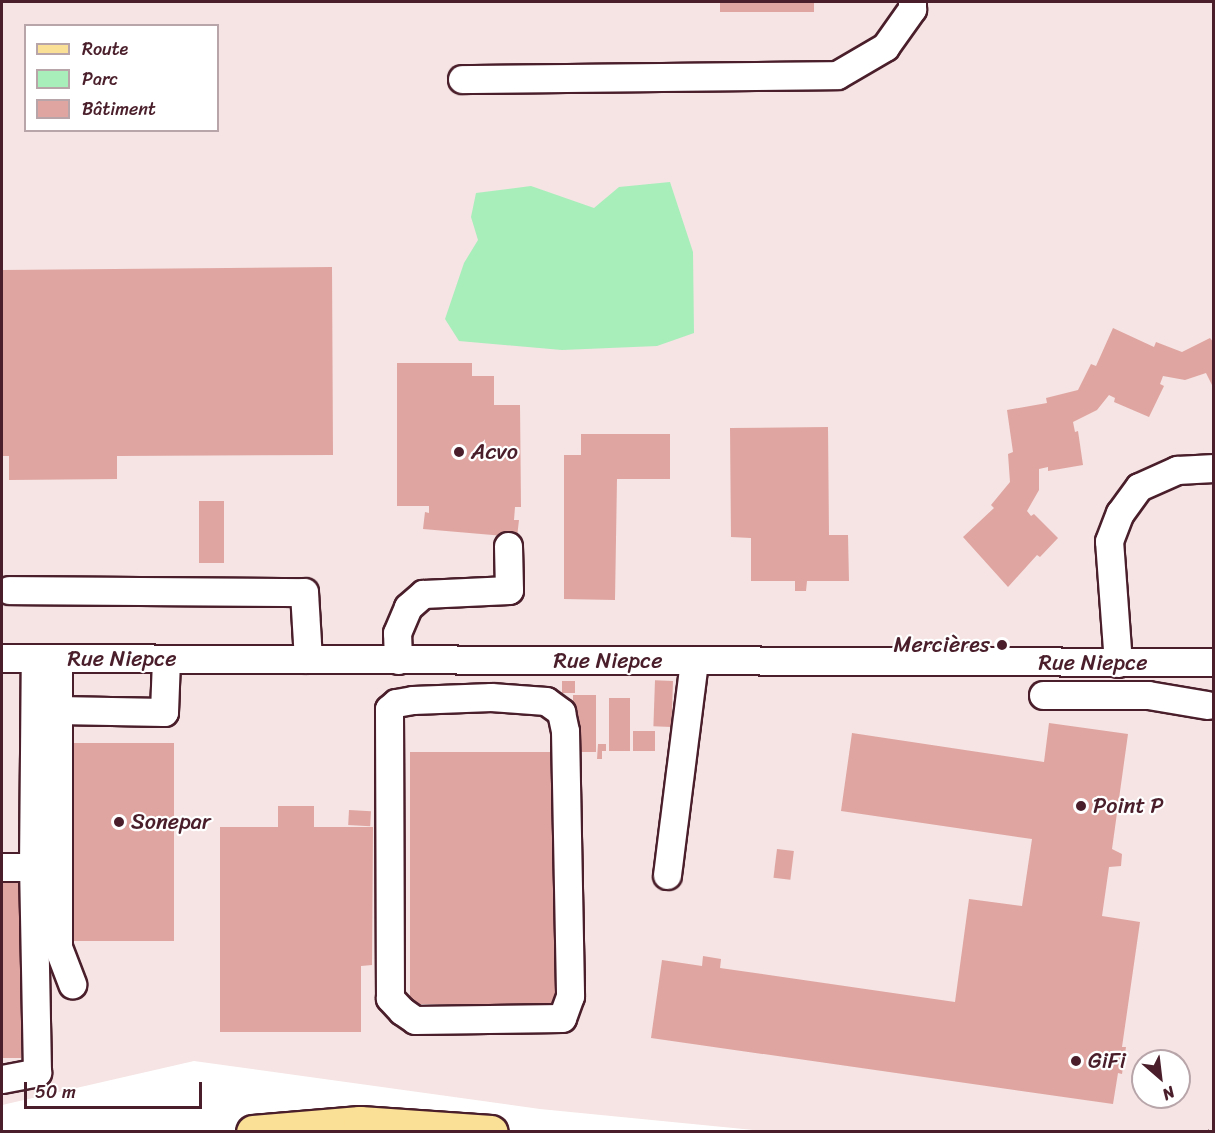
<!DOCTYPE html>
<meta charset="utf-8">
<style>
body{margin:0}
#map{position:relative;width:1215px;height:1133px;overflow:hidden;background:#fff;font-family:Sriracha,sans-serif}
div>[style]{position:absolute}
.built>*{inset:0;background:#f5e4e3}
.green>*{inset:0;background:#a7eebb}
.building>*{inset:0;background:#dfa5a1;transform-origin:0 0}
.path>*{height:4px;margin-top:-2px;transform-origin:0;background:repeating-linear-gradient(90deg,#4a1f2b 0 1.5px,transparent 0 6px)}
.roads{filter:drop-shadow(2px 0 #4a1f2b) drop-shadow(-2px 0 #4a1f2b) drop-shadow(0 2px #4a1f2b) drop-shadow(0 -2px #4a1f2b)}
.minor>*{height:27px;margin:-13.5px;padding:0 13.5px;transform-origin:13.5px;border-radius:13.5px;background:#fff}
.major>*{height:33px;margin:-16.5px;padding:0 16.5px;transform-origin:16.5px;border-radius:16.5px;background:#fadf96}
.dots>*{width:16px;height:16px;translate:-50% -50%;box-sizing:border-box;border:3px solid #fff;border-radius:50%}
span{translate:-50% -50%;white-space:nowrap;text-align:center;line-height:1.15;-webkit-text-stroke:4.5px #fff;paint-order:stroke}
.poi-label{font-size:22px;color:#4a1f2b}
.left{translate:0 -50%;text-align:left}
.right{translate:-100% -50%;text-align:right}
.street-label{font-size:22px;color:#4a1f2b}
.frame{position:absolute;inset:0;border:3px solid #4a1f2b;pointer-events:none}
.legend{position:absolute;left:24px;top:24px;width:195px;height:108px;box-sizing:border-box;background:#fff;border:2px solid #b7a5aa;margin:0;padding:8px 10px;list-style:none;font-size:18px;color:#4a1f2b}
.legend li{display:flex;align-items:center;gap:12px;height:30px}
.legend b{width:30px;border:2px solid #b7a5aa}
.north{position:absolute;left:1131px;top:1049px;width:60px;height:60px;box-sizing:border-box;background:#fff;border:2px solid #b7a5aa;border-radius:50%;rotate:152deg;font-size:16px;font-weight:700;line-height:24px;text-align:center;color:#4a1f2b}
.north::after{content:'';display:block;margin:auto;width:21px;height:27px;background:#4a1f2b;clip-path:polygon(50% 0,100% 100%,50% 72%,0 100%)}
.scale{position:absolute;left:24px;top:1082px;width:178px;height:27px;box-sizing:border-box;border:3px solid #4a1f2b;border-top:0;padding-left:8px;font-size:18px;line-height:21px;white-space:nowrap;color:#4a1f2b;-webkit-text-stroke:4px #fff;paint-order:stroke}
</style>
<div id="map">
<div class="built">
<div style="clip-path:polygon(evenodd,2px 2px,1213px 2px,1213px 1131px,765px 1131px,540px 1109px,194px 1061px,2px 1105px,2px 2px,26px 26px,218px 26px,218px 130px,26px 130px,26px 26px,2px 2px,1143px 1061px,1179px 1061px,1179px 1097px,1143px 1097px,1143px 1061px)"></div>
</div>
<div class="green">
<div style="clip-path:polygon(670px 182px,693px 252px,694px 333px,657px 346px,562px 350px,459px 341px,445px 319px,464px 263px,478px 240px,471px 217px,476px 193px,531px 186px,594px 208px,619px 187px)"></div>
</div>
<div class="building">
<div style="left:720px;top:2px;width:94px;height:10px"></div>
<div style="clip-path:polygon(332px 267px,333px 455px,117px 456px,117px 479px,9px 480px,9px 456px,2px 456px,2px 270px)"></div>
<div style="clip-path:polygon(1113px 328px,1154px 347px,1156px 342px,1182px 352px,1210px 338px,1214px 343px,1214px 389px,1206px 373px,1185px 380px,1163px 376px,1160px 384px,1164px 386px,1149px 417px,1114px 402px,1115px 398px,1109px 395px,1097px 410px,1073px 422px,1075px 432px,1078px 431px,1083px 465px,1048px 471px,1048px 467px,1039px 469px,1039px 490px,1027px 511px,1031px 516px,1034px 514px,1058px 538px,1040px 557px,1037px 555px,1008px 587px,963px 537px,994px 508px,991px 505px,1010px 482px,1008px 454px,1013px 452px,1007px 410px,1047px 403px,1046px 398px,1078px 390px,1091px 364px,1096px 366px)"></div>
<div style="clip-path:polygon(397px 363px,472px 363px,472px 376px,494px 376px,494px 405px,520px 405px,521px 507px,515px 507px,514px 520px,519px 520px,517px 537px,423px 529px,425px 512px,429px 513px,429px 506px,397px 506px)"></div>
<div style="clip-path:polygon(828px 427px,829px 535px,848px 535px,849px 581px,807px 581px,806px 591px,795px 591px,795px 581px,751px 581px,751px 538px,731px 537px,730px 428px)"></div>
<div style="clip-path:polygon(581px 434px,670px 434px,670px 479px,617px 479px,615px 600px,564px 599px,564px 455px,581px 455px)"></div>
<div style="left:199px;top:501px;width:25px;height:62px"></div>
<div style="left:562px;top:681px;width:13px;height:12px"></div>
<div style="left:673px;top:681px;width:46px;height:18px;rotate:92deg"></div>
<div style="left:573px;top:695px;width:23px;height:57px"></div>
<div style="left:609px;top:698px;width:21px;height:53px"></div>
<div style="clip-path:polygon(1049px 723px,1128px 734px,1112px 849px,1122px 854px,1121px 866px,1109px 867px,1102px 916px,1140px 922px,1122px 1047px,1126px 1047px,1122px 1074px,1118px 1073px,1113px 1104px,651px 1038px,662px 960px,702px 966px,703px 956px,721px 959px,720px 968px,955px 1002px,969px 899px,1022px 906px,1032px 839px,841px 811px,852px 733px,1044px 762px)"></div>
<div style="left:633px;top:731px;width:22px;height:20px"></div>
<div style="left:67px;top:743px;width:107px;height:198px"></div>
<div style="clip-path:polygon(598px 744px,606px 744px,606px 751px,602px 751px,602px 759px,597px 759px)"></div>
<div style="left:410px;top:752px;width:148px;height:252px"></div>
<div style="clip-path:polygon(278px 806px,314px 806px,314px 827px,373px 827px,372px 965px,361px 966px,361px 1032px,220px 1032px,220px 827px,278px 827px)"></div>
<div style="left:349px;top:810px;width:22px;height:15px;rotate:3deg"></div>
<div style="left:777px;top:849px;width:17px;height:29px;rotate:7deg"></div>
<div style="left:2px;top:880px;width:19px;height:178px"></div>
</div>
<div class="path">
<div style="left:1209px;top:1132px;width:7px;rotate:-45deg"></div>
</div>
<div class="roads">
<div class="minor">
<div style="left:462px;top:79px;width:375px;rotate:-0.6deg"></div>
<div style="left:837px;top:75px;width:56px;rotate:-30.3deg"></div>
<div style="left:885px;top:47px;width:47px;rotate:-54.6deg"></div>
<div style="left:912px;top:9px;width:7px;rotate:-90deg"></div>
<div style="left:9px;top:590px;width:295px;rotate:0.4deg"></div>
<div style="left:304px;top:592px;width:67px;rotate:86.6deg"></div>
<div style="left:2px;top:658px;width:1212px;rotate:0.19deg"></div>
<div style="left:58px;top:658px;width:289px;rotate:90deg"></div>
<div style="left:58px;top:947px;width:40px;rotate:69deg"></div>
<div style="left:398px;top:660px;width:27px;rotate:-92deg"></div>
<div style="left:397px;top:633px;width:28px;rotate:-67deg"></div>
<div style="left:408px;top:607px;width:20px;rotate:-41deg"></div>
<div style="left:423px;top:594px;width:86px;rotate:-2.7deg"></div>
<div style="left:509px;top:590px;width:44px;rotate:-91.3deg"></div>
<div style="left:1118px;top:663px;width:122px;rotate:-94.2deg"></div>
<div style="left:1109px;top:541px;width:30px;rotate:-69deg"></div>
<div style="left:1120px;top:513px;width:32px;rotate:-54deg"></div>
<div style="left:1139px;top:487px;width:42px;rotate:-24.1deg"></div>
<div style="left:1177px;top:470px;width:37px;rotate:-3deg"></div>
<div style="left:1043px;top:695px;width:105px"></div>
<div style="left:1148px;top:695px;width:60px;rotate:9.6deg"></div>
<div style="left:491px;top:697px;width:55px;rotate:4.2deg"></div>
<div style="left:546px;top:701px;width:19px;rotate:36deg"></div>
<div style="left:561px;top:712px;width:19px;rotate:78deg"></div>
<div style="left:565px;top:731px;width:265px;rotate:88.9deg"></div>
<div style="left:570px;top:996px;width:23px;rotate:110deg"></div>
<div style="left:562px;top:1018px;width:147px;rotate:179.2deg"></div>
<div style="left:415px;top:1020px;width:16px;rotate:-145deg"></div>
<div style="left:402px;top:1011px;width:18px;rotate:-133deg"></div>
<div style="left:390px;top:998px;width:289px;rotate:-90.2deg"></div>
<div style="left:389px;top:709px;width:9px;rotate:-41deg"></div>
<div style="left:396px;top:703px;width:17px;rotate:-10deg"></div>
<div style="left:413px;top:700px;width:78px;rotate:-2.2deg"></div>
<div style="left:58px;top:710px;width:106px;rotate:1.1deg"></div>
<div style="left:164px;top:712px;width:53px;rotate:-87.8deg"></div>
<div style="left:2px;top:867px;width:31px"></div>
<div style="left:667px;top:875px;width:216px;rotate:-82.8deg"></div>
<div style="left:2px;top:1079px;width:36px;rotate:-11deg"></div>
<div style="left:37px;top:1072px;width:205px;rotate:-91.1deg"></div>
<div style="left:33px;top:867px;width:209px;rotate:-89.5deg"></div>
</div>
<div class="major">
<div style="left:253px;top:1132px;width:107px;rotate:-4.8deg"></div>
<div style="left:360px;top:1123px;width:131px;rotate:3.9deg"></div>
</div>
</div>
<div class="dots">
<div style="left:459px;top:452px;background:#4a1f2b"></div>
<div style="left:1002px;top:645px;background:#4a1f2b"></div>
<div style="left:1081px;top:806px;background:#4a1f2b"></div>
<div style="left:119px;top:822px;background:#4a1f2b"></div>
<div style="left:1076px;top:1061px;background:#4a1f2b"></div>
</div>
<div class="poi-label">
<span class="left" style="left:471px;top:452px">Acvo</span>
<span class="right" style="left:990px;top:645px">Mercières</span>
<span class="left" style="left:1093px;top:806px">Point P</span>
<span class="left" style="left:131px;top:822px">Sonepar</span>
<span class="left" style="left:1088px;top:1061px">GiFi</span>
</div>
<div class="street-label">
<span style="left:122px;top:659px">Rue Niepce</span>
<span style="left:608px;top:661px">Rue Niepce</span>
<span style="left:1093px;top:663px">Rue Niepce</span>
</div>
<div class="frame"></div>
<ul class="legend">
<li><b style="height:8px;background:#fadf96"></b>Route</li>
<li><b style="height:16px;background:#a7eebb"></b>Parc</li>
<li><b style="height:16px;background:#dfa5a1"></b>Bâtiment</li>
</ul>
<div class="north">N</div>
<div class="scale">50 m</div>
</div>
